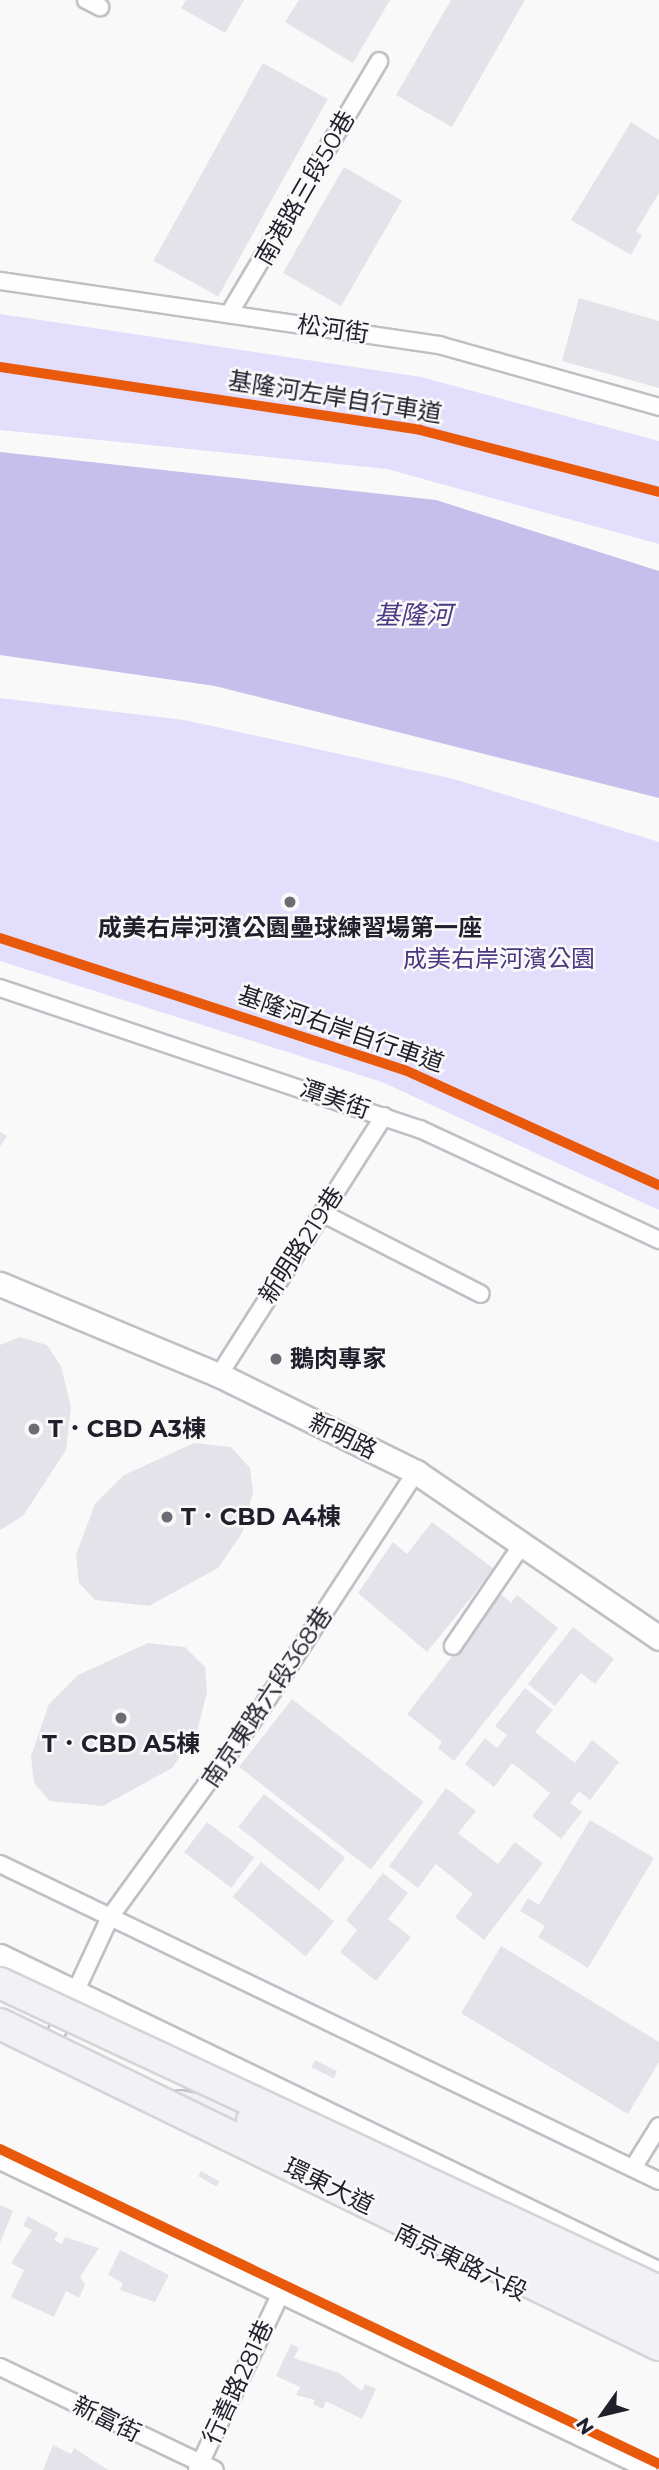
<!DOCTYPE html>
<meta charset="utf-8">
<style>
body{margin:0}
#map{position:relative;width:659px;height:2470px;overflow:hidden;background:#f9f9f9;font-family:Montserrat,"Noto Sans TC",sans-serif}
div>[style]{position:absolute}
.green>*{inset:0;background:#e3defb}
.water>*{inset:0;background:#c6beeb}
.building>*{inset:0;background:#e4e3ea;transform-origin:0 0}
.roads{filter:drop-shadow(2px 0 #c0bfc5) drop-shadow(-2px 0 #c0bfc5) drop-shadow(0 2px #c0bfc5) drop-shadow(0 -2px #c0bfc5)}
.street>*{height:16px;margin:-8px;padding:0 8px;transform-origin:8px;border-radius:8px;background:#fefefe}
.secondary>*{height:23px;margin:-11.5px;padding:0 11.5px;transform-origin:11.5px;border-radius:11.5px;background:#fefefe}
.highway>*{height:30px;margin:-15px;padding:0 15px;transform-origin:15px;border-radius:15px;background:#f2f1f6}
.bridges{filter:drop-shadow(2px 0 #d5d4d7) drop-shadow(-2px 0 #d5d4d7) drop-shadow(0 2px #d5d4d7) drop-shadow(0 -2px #d5d4d7)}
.highway-bridge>*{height:30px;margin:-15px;padding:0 15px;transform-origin:15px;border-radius:15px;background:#f2f1f6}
.cycleway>*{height:10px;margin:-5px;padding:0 5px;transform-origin:5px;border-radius:5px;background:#e8590c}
.dots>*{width:19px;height:19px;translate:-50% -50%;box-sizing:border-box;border:4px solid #f9f9f9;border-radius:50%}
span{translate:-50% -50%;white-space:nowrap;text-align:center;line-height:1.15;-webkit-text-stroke:5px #f9f9f9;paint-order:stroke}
.street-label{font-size:24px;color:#211f2c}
.poi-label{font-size:24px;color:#211f2c;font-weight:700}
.left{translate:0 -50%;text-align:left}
.park-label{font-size:24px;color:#4b3682}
.water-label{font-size:26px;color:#4d3885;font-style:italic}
.north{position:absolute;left:568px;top:2379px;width:70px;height:70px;-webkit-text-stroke:5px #f9f9f9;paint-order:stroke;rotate:236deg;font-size:19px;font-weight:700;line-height:28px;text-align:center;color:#211f2c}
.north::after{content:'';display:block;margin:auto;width:24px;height:32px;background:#211f2c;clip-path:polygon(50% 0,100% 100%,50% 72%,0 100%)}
</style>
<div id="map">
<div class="green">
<div style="clip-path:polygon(0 314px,421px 377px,659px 441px,659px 544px,387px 469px,0 430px)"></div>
<div style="clip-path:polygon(0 698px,184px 720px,454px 779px,659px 842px,659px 1210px,382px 1082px,0 961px)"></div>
</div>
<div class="water">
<div style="clip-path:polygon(0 452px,436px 500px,659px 571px,659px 798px,215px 686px,0 655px)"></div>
</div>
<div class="building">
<div style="clip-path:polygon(186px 0,244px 0,225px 33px,181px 8px)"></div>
<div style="clip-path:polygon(299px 0,390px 0,353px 63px,285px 22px)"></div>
<div style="clip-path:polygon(451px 0,525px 0,452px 127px,396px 95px)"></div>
<div style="left:263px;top:63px;width:74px;height:226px;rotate:29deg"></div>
<div style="clip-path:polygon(631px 122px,659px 140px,659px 193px,636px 231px,642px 235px,631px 255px,571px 220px)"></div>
<div style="left:344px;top:167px;width:67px;height:122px;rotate:30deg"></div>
<div style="clip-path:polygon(579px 298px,659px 321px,659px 388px,562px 361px)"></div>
<div style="clip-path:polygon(0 1132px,7px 1136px,0 1147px)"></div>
<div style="clip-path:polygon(20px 1337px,47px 1345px,61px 1366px,71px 1407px,66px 1450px,23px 1516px,0 1530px,0 1345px)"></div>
<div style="clip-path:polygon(194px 1443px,231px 1447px,250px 1468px,253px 1492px,242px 1533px,218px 1568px,149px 1606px,95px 1600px,79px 1583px,76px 1555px,95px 1504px,124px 1475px)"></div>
<div style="clip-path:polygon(432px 1522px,494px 1569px,427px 1652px,358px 1593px,393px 1542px,407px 1554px)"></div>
<div style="clip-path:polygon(501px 1594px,511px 1603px,517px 1595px,558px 1628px,454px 1761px,438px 1748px,442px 1742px,407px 1714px)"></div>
<div style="clip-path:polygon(573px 1627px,614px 1659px,595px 1684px,581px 1673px,555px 1706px,528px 1684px)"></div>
<div style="clip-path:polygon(148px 1643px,185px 1647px,205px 1667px,207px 1692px,197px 1732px,172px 1768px,103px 1806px,50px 1801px,34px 1783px,31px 1756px,49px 1704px,78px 1675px)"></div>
<div style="clip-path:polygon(525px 1688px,553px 1710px,535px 1732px,575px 1763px,592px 1740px,619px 1762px,590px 1800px,579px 1791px,570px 1803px,582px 1812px,561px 1839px,532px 1816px,550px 1793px,512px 1763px,494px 1787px,465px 1764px,485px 1738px,497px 1748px,507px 1735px,495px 1726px)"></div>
<div style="left:292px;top:1699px;width:167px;height:86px;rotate:38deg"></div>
<div style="clip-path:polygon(446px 1788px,476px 1811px,458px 1833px,498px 1864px,515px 1842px,543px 1863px,484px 1940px,455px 1917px,473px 1894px,436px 1864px,418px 1888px,389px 1866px)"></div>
<div style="left:264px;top:1794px;width:103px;height:42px;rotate:38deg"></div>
<div style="clip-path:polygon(590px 1820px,654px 1858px,588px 1968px,538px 1937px,545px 1926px,520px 1911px,528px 1898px,539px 1905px)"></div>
<div style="left:207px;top:1822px;width:59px;height:38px;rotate:37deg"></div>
<div style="left:261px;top:1862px;width:94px;height:45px;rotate:39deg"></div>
<div style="clip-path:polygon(383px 1873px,408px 1893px,388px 1919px,411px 1937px,376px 1981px,340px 1952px,357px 1930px,346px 1920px)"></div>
<div style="clip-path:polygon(501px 1946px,659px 2042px,659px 2062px,628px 2114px,461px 2013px)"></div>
<div style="left:315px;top:2060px;width:25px;height:8px;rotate:27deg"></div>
<div style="left:201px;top:2171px;width:21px;height:6px;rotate:29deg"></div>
<div style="clip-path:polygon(0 2205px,13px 2211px,0 2243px)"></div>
<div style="clip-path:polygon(28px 2216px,58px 2233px,54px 2240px,62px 2244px,65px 2237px,99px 2248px,80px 2277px,85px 2285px,79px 2298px,66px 2291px,54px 2317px,11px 2297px,24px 2270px,11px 2263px,32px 2230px,23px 2226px)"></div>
<div style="clip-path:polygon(120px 2250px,169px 2275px,155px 2302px,120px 2290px,123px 2283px,108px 2275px)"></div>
<div style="clip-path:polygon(291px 2344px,299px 2348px,294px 2358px,339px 2373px,362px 2391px,365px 2384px,376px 2389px,362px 2419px,326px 2401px,323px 2409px,313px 2404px,315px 2400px,296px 2395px,300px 2387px,276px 2376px)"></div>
<div style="clip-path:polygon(53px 2445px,71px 2454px,74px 2448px,108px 2470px,43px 2470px)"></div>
</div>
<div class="roads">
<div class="street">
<div style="left:86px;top:0;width:16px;rotate:27deg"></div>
<div style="left:0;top:281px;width:444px;rotate:8.3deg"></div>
<div style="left:439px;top:345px;width:229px;rotate:15.7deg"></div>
<div style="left:229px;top:314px;width:294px;rotate:-59.3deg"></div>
<div style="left:0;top:988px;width:443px;rotate:18.6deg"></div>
<div style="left:420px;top:1129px;width:264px;rotate:24.9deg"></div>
<div style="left:322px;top:1213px;width:178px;rotate:27deg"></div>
<div style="left:219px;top:1375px;width:307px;rotate:-57.5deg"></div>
<div style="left:453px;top:1646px;width:122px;rotate:-55.7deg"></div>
<div style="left:0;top:1864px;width:731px;rotate:25.69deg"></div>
<div style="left:47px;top:2053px;width:150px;rotate:-65.1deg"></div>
<div style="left:110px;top:1917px;width:250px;rotate:-54deg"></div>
<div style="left:257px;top:1715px;width:290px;rotate:-56.8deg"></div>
<div style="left:0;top:2161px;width:718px;rotate:25.49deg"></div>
<div style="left:633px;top:2168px;width:49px;rotate:-58.2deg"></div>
<div style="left:0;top:2367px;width:238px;rotate:25.6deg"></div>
<div style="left:197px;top:2470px;width:194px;rotate:-64.6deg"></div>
</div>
<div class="secondary">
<div style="left:0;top:1284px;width:237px;rotate:22.6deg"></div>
<div style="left:219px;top:1375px;width:220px;rotate:26.2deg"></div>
<div style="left:416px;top:1472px;width:294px;rotate:34.3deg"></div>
<div style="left:0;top:1956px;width:732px;rotate:25.76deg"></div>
</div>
<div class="highway">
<div style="left:180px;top:2106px;width:74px;rotate:11.8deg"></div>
</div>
</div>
<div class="bridges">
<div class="highway-bridge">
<div style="left:0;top:1983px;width:727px;rotate:25.05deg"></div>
<div style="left:0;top:2024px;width:733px;rotate:25.97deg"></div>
<div style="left:252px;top:2121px;width:451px;rotate:25.6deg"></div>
</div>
</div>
<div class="cycleway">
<div style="left:0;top:367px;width:425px;rotate:8.5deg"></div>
<div style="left:420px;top:430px;width:247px;rotate:14.5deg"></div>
<div style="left:0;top:938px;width:426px;rotate:18.1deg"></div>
<div style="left:405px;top:1070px;width:279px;rotate:24.4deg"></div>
<div style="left:0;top:2149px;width:730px;rotate:25.55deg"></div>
</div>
<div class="dots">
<div style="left:290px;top:902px;background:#6d6b74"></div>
<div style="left:276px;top:1359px;background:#6d6b74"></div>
<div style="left:34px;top:1429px;background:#6d6b74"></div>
<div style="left:167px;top:1517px;background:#6d6b74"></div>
<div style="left:121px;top:1718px;background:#6d6b74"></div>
</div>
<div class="street-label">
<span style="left:305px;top:188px;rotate:-60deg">南港路三段50巷</span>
<span style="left:333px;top:329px;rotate:8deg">松河街</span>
<span style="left:335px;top:397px;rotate:9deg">基隆河左岸自行車道</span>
<span style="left:341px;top:1029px;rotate:19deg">基隆河右岸自行車道</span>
<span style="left:335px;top:1099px;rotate:19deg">潭美街</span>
<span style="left:301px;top:1245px;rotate:-57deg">新明路219巷</span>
<span style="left:343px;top:1436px;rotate:26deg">新明路</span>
<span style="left:267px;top:1697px;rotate:-56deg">南京東路六段368巷</span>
<span style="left:329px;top:2186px;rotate:26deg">環東大道</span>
<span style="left:461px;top:2262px;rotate:26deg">南京東路六段</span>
<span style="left:238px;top:2382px;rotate:-65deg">行善路281巷</span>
<span style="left:107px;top:2419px;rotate:26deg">新富街</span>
</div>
<div class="poi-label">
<span style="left:290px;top:928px">成美右岸河濱公園壘球練習場第一座</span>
<span class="left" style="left:290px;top:1359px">鵝肉專家</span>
<span class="left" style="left:48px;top:1429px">T．CBD A3棟</span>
<span class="left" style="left:181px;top:1517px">T．CBD A4棟</span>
<span style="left:121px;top:1744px">T．CBD A5棟</span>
</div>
<div class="park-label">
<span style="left:499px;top:959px">成美右岸河濱公園</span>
</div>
<div class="water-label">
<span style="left:413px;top:616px">基隆河</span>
</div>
<div class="north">N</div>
</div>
